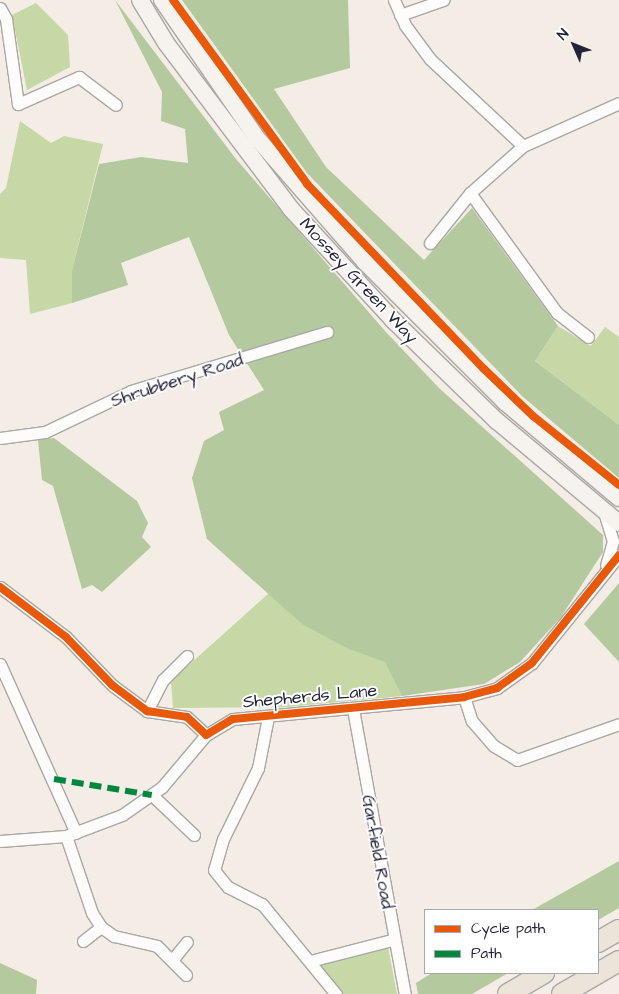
<!DOCTYPE html>
<style>
body{margin:0}
#map{position:relative;width:619px;height:994px;overflow:hidden;background:#f3ede5;font-family:"Architects Daughter",sans-serif}
div>[style]{position:absolute}
.green>*{inset:0;background:#c5d8a5}
.forest>*{inset:0;background:#b4c99e}
.roads{filter:drop-shadow(1px 0 #aaa7a5) drop-shadow(-1px 0 #aaa7a5) drop-shadow(0 1px #aaa7a5) drop-shadow(0 -1px #aaa7a5)}
.street>*{height:11px;margin:-5.5px;padding:0 5.5px;transform-origin:5.5px;border-radius:5.5px;background:#fdfcfb}
.secondary>*{height:16px;margin:-8px;padding:0 8px;transform-origin:8px;border-radius:8px;background:#f6f3ee}
.highway>*{height:20px;margin:-10px;padding:0 10px;transform-origin:10px;border-radius:10px;background:#ece4d9}
.quiet>*{height:6px;margin-top:-3px;transform-origin:0;background:repeating-linear-gradient(90deg,#00873e 0 12px,transparent 0 18px)}
.cycleway>*{height:8px;margin:-4px;padding:0 4px;transform-origin:4px;border-radius:4px;background:#e8590c}
span{translate:-50% -50%;white-space:nowrap;text-align:center;line-height:1.15;-webkit-text-stroke:4px #fff;paint-order:stroke}
.street-label{font-size:18px;color:#22223b}
.legend{position:absolute;left:424px;top:909px;width:175px;height:65px;box-sizing:border-box;background:#fff;border:1px solid #a7a7b1;margin:0;padding:6px 9px;list-style:none;font-size:15px;color:#22223b}
.legend li{display:flex;align-items:center;gap:10px;height:25px}
.legend b{width:25px;border:1px solid #a7a7b1}
.north{position:absolute;left:549px;top:20px;width:50px;height:50px;-webkit-text-stroke:4px #fff;paint-order:stroke;rotate:314deg;font-size:14px;font-weight:700;line-height:20px;text-align:center;color:#22223b}
.north::after{content:'';display:block;margin:auto;width:18px;height:22px;background:#22223b;clip-path:polygon(50% 0,100% 100%,50% 72%,0 100%)}
</style>
<div id="map">
<div class="green">
<div style="clip-path:polygon(36px 3px,68px 35px,70px 67px,27px 90px,12px 15px)"></div>
<div style="clip-path:polygon(20px 121px,51px 143px,64px 136px,103px 144px,72px 270px,72px 303px,30px 314px,26px 260px,0 258px,0 194px,6px 188px)"></div>
<div style="clip-path:polygon(558px 326px,591px 346px,605px 327px,619px 337px,619px 425px,535px 361px)"></div>
<div style="clip-path:polygon(269px 593px,303px 625px,348px 649px,386px 662px,402px 696px,286px 707px,173px 708px,171px 681px)"></div>
<div style="clip-path:polygon(388px 947px,397px 994px,341px 994px,320px 966px,323px 960px)"></div>
</div>
<div class="forest">
<div style="clip-path:polygon(115px 0,236px 159px,385px 331px,439px 388px,603px 535px,603px 552px,561px 617px,520px 662px,484px 684px,402px 696px,385px 662px,348px 649px,303px 625px,207px 539px,192px 478px,204px 441px,224px 430px,219px 412px,264px 390px,229px 335px,189px 237px,121px 263px,128px 285px,72px 303px,72px 270px,99px 164px,141px 157px,188px 163px,185px 129px,161px 121px,162px 92px)"></div>
<div style="clip-path:polygon(182px 0,348px 0,350px 68px,274px 89px,326px 167px,424px 260px,472px 208px,558px 326px,535px 361px,619px 425px,619px 478px,522px 396px,307px 173px)"></div>
<div style="clip-path:polygon(54px 438px,137px 501px,148px 523px,142px 537px,151px 547px,102px 592px,92px 585px,82px 589px,53px 486px,42px 480px,38px 440px)"></div>
<div style="clip-path:polygon(619px 583px,619px 662px,584px 624px)"></div>
<div style="clip-path:polygon(619px 861px,619px 908px,598px 920px,598px 910px,532px 910px)"></div>
<div style="clip-path:polygon(0 963px,37px 980px,36px 994px,0 994px)"></div>
<div style="clip-path:polygon(432px 973px,508px 973px,472px 994px,418px 994px,416px 983px)"></div>
</div>
<div class="roads">
<div class="street">
<div style="left:394px;top:0;width:27px;rotate:66deg"></div>
<div style="left:405px;top:25px;width:42px;rotate:53.7deg"></div>
<div style="left:430px;top:59px;width:127px;rotate:43.1deg"></div>
<div style="left:0;top:8px;width:13px;rotate:61deg"></div>
<div style="left:6px;top:19px;width:86px;rotate:82deg"></div>
<div style="left:18px;top:104px;width:67px;rotate:-23.9deg"></div>
<div style="left:79px;top:77px;width:46px;rotate:37.1deg"></div>
<div style="left:400px;top:15px;width:46px;rotate:-19.2deg"></div>
<div style="left:430px;top:243px;width:64px;rotate:-51.3deg"></div>
<div style="left:588px;top:337px;width:39px;rotate:-142deg"></div>
<div style="left:557px;top:313px;width:148px;rotate:-125.9deg"></div>
<div style="left:470px;top:193px;width:71px;rotate:-41.6deg"></div>
<div style="left:523px;top:146px;width:105px;rotate:-24.1deg"></div>
<div style="left:0;top:438px;width:45px;rotate:-7.6deg"></div>
<div style="left:45px;top:432px;width:95px;rotate:-25.5deg"></div>
<div style="left:131px;top:391px;width:205px;rotate:-16.8deg"></div>
<div style="left:604px;top:512px;width:30px;rotate:73deg"></div>
<div style="left:613px;top:541px;width:25px;rotate:106deg"></div>
<div style="left:0;top:587px;width:83px;rotate:37.1deg"></div>
<div style="left:66px;top:637px;width:66px;rotate:46.2deg"></div>
<div style="left:112px;top:685px;width:44px;rotate:36.6deg"></div>
<div style="left:147px;top:711px;width:40px;rotate:8.5deg"></div>
<div style="left:187px;top:717px;width:26px;rotate:43deg"></div>
<div style="left:206px;top:735px;width:31px;rotate:-31deg"></div>
<div style="left:233px;top:719px;width:232px;rotate:-5.4deg"></div>
<div style="left:464px;top:697px;width:34px;rotate:-15deg"></div>
<div style="left:497px;top:688px;width:43px;rotate:-35.5deg"></div>
<div style="left:532px;top:663px;width:139px;rotate:-51.1deg"></div>
<div style="left:0;top:664px;width:185px;rotate:65.8deg"></div>
<div style="left:464px;top:697px;width:25px;rotate:72deg"></div>
<div style="left:472px;top:721px;width:33px;rotate:49deg"></div>
<div style="left:494px;top:746px;width:27px;rotate:31deg"></div>
<div style="left:517px;top:760px;width:108px;rotate:-19.4deg"></div>
<div style="left:353px;top:709px;width:290px;rotate:79.7deg"></div>
<div style="left:147px;top:711px;width:35px;rotate:-63deg"></div>
<div style="left:163px;top:680px;width:34px;rotate:-45deg"></div>
<div style="left:268px;top:717px;width:52px;rotate:101.1deg"></div>
<div style="left:258px;top:768px;width:79px;rotate:116.2deg"></div>
<div style="left:223px;top:839px;width:32px;rotate:106deg"></div>
<div style="left:214px;top:870px;width:22px;rotate:51deg"></div>
<div style="left:228px;top:887px;width:38px;rotate:27deg"></div>
<div style="left:262px;top:904px;width:117px;rotate:50.6deg"></div>
<div style="left:152px;top:795px;width:58px;rotate:43.6deg"></div>
<div style="left:66px;top:836px;width:81px;rotate:71.3deg"></div>
<div style="left:92px;top:913px;width:17px;rotate:57deg"></div>
<div style="left:101px;top:927px;width:16px;rotate:35deg"></div>
<div style="left:114px;top:936px;width:44px;rotate:13.1deg"></div>
<div style="left:157px;top:946px;width:41px;rotate:45deg"></div>
<div style="left:0;top:841px;width:66px;rotate:-4.3deg"></div>
<div style="left:66px;top:836px;width:60px;rotate:-20.6deg"></div>
<div style="left:122px;top:815px;width:49px;rotate:-35deg"></div>
<div style="left:162px;top:787px;width:68px;rotate:-49.8deg"></div>
<div style="left:83px;top:941px;width:23px;rotate:-38deg"></div>
<div style="left:173px;top:959px;width:22px;rotate:-51deg"></div>
<div style="left:310px;top:961px;width:85px;rotate:-14.4deg"></div>
</div>
<div class="secondary">
<div style="left:140px;top:0;width:50px;rotate:58.8deg"></div>
<div style="left:166px;top:43px;width:208px;rotate:53deg"></div>
<div style="left:291px;top:209px;width:151px;rotate:47.4deg"></div>
<div style="left:393px;top:320px;width:145px;rotate:44.2deg"></div>
<div style="left:497px;top:421px;width:159px;rotate:39.9deg"></div>
<div style="left:162px;top:0;width:166px;rotate:55.5deg"></div>
<div style="left:256px;top:137px;width:166px;rotate:48.9deg"></div>
<div style="left:365px;top:262px;width:198px;rotate:45deg"></div>
<div style="left:505px;top:402px;width:149px;rotate:40.1deg"></div>
</div>
<div class="highway">
<div style="left:598px;top:942px;width:24px;rotate:-30deg"></div>
<div style="left:508px;top:994px;width:42px;rotate:-30.3deg"></div>
<div style="left:562px;top:994px;width:66px;rotate:-30.1deg"></div>
</div>
</div>
<div class="quiet">
<div style="left:54px;top:779px;width:99px;rotate:9.3deg"></div>
</div>
<div class="cycleway">
<div style="left:173px;top:0;width:228px;rotate:53.9deg"></div>
<div style="left:307px;top:184px;width:256px;rotate:46.3deg"></div>
<div style="left:484px;top:369px;width:68px;rotate:43.8deg"></div>
<div style="left:533px;top:416px;width:110px;rotate:38.7deg"></div>
<div style="left:0;top:587px;width:83px;rotate:37.1deg"></div>
<div style="left:66px;top:637px;width:66px;rotate:46.2deg"></div>
<div style="left:112px;top:685px;width:44px;rotate:36.6deg"></div>
<div style="left:147px;top:711px;width:40px;rotate:8.5deg"></div>
<div style="left:187px;top:717px;width:26px;rotate:43deg"></div>
<div style="left:206px;top:735px;width:31px;rotate:-31deg"></div>
<div style="left:233px;top:719px;width:232px;rotate:-5.4deg"></div>
<div style="left:464px;top:697px;width:34px;rotate:-15deg"></div>
<div style="left:497px;top:688px;width:43px;rotate:-35.5deg"></div>
<div style="left:532px;top:663px;width:139px;rotate:-51.1deg"></div>
</div>
<div class="street-label">
<span style="left:358px;top:281px;rotate:47deg">Mossey Green Way</span>
<span style="left:177px;top:381px;rotate:-18deg">Shrubbery Road</span>
<span style="left:310px;top:697px;rotate:-5deg">Shepherds Lane</span>
<span style="left:377px;top:852px;rotate:80deg">Garfield Road</span>
</div>
<ul class="legend">
<li><b style="height:6px;background:#e8590c"></b>Cycle path</li>
<li><b style="height:6px;background:#00873e"></b>Path</li>
</ul>
<div class="north">N</div>
</div>
